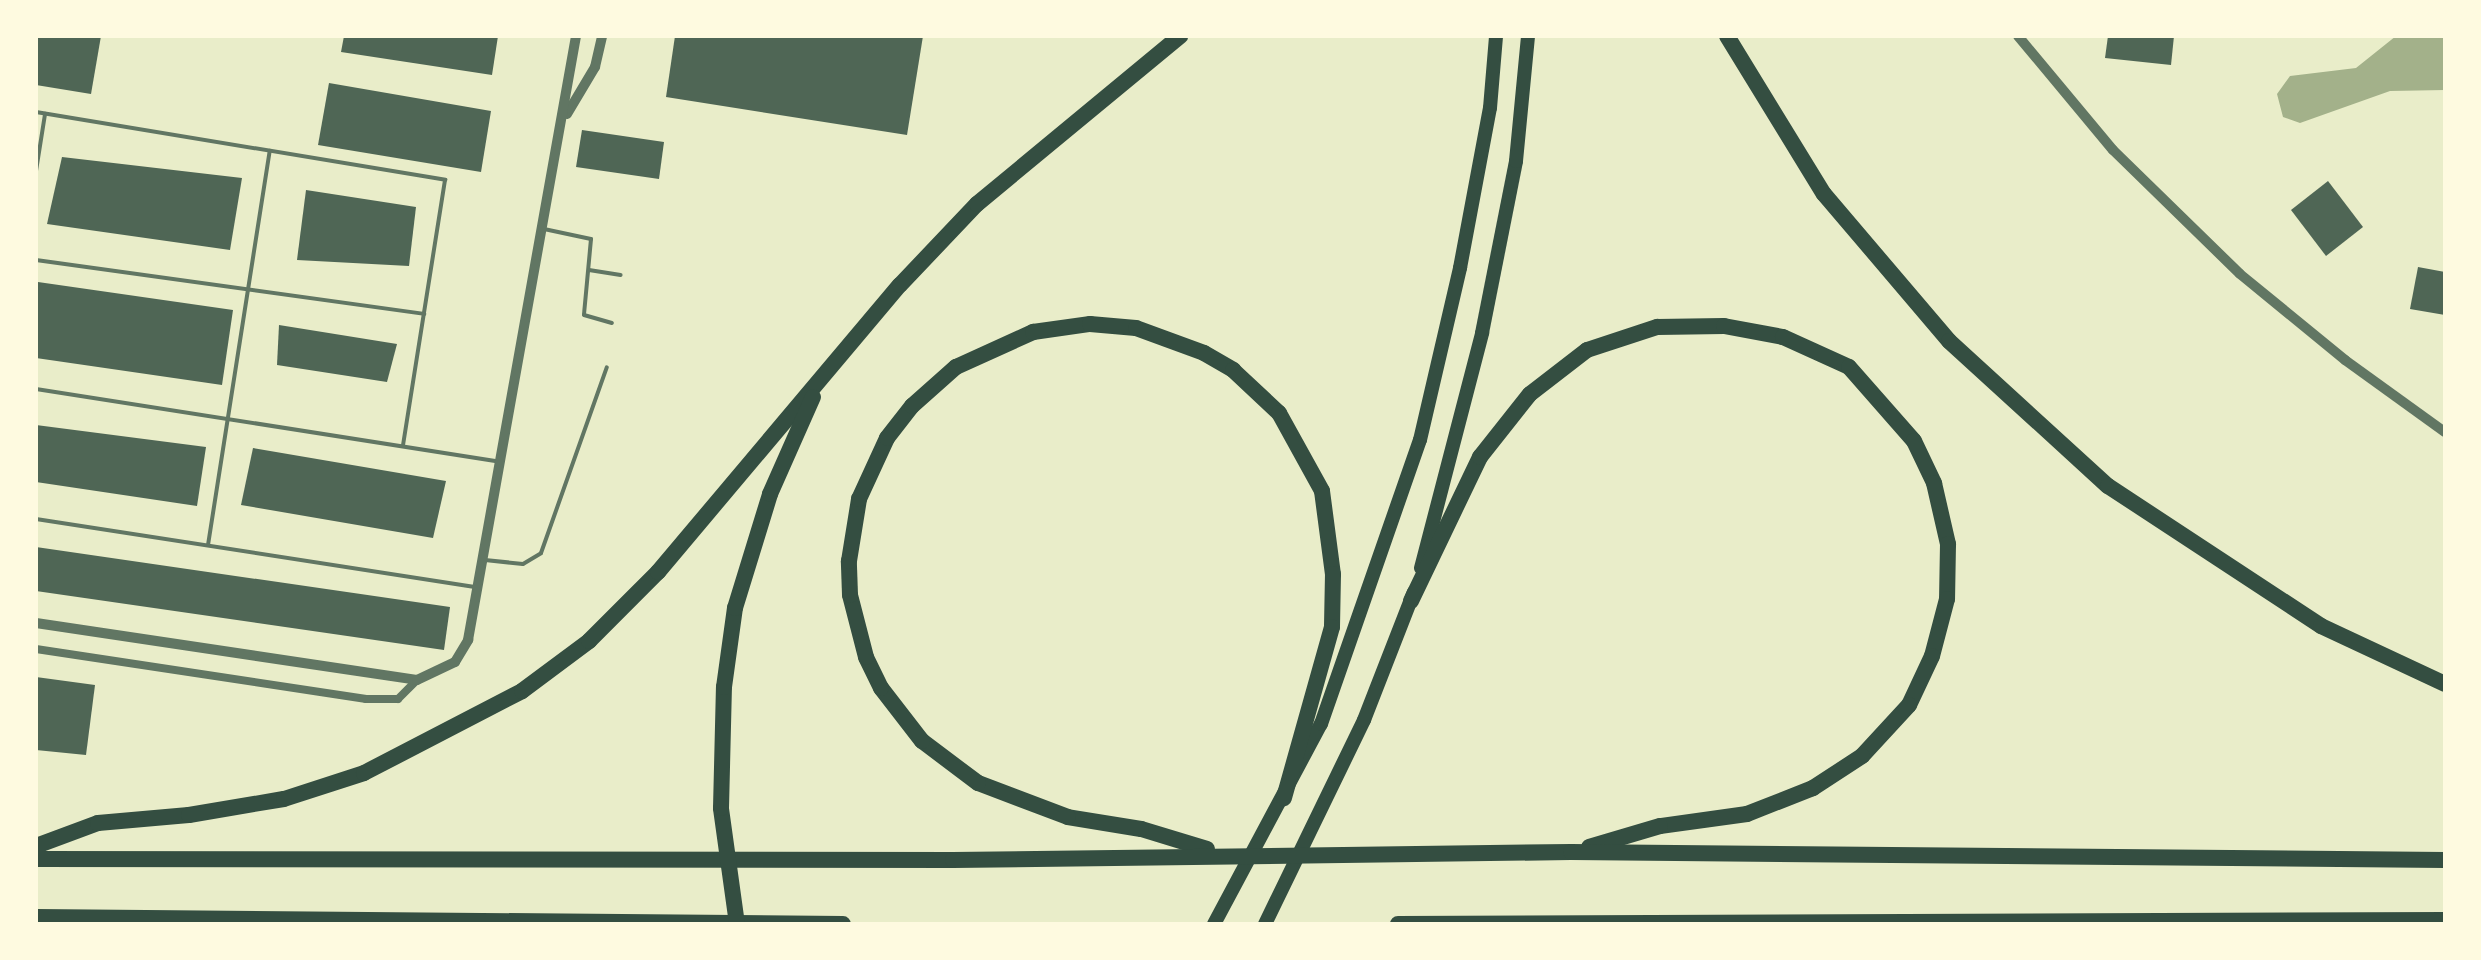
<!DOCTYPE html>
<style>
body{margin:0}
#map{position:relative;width:2481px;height:960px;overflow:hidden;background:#e9edc9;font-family:"Fira Sans",sans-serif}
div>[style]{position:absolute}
.water>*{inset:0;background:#a3b18a}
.building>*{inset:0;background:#4f6655}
.service>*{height:4px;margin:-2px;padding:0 2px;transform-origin:2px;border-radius:2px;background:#617663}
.minor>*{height:8px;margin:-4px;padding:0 4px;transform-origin:4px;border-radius:4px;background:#617663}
.tertiary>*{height:10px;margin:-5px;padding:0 5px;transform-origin:5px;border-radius:5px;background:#617663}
.trunk>*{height:14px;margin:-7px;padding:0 7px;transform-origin:7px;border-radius:7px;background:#344e41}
.motorway>*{height:16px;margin:-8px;padding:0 8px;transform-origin:8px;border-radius:8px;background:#344e41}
span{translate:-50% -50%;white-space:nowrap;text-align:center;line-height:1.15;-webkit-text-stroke:6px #fefae0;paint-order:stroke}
.frame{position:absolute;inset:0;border:38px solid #fefae0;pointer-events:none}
</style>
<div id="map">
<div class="water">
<div style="clip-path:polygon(2396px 36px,2445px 36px,2445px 90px,2390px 91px,2300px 123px,2283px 117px,2277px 94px,2290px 76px,2356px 68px)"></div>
</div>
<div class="building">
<div style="clip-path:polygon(36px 36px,101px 36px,91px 94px,36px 85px)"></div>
<div style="clip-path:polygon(344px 36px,498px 36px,492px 75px,341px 52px)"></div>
<div style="clip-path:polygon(675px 36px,923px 36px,907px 135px,666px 97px)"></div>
<div style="clip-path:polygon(2108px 36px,2174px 36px,2171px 65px,2105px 58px)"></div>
<div style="clip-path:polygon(329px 83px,491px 111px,481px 172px,318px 145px)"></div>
<div style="clip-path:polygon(582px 130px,664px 142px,659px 179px,576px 167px)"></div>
<div style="clip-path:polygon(62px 157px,242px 178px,230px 250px,47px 224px)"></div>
<div style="clip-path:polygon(2328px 181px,2363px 227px,2326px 256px,2291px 210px)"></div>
<div style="clip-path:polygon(306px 190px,416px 207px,409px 266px,297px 260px)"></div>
<div style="clip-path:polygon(2418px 267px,2445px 272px,2445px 315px,2410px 309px)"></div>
<div style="clip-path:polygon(38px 282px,233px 310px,222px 385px,36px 358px)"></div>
<div style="clip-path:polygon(279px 325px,397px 344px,387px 382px,277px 365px)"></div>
<div style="clip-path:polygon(36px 425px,206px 447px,197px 506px,36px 482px)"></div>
<div style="clip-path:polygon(253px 448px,446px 481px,433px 538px,241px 505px)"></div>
<div style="clip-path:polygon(36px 547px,450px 607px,444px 650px,36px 591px)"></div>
<div style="clip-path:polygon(36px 677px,95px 685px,86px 755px,36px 750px)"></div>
</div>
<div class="service">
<div style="left:36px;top:112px;width:415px;rotate:9.4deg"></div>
<div style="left:445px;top:180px;width:269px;rotate:99deg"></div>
<div style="left:36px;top:171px;width:58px;rotate:-81deg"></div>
<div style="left:544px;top:229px;width:48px;rotate:12deg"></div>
<div style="left:591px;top:239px;width:76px;rotate:95.3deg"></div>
<div style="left:584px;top:315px;width:29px;rotate:16deg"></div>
<div style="left:36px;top:260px;width:392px;rotate:7.9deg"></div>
<div style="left:589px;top:270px;width:32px;rotate:9deg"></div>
<div style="left:36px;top:389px;width:468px;rotate:8.9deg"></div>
<div style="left:36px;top:519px;width:444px;rotate:8.8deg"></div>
<div style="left:208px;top:545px;width:399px;rotate:-81.1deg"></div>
<div style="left:485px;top:560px;width:38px;rotate:6deg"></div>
<div style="left:523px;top:564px;width:21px;rotate:-31deg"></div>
<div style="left:541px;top:553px;width:197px;rotate:-70.5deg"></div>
</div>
<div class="minor">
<div style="left:36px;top:649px;width:334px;rotate:8.6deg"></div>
<div style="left:366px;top:699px;width:32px"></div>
<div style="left:398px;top:699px;width:27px;rotate:-45deg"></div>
</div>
<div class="tertiary">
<div style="left:2018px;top:36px;width:148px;rotate:50.2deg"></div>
<div style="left:2113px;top:150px;width:177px;rotate:44.3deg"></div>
<div style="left:2240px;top:274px;width:136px;rotate:39.3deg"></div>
<div style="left:2345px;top:360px;width:123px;rotate:35.8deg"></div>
<div style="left:567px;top:114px;width:55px;rotate:-59.2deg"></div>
<div style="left:595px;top:67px;width:32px;rotate:-77deg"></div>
<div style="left:36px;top:623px;width:385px;rotate:8.5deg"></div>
<div style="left:417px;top:680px;width:42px;rotate:-25.3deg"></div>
<div style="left:455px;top:662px;width:26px;rotate:-59deg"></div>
<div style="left:468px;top:640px;width:614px;rotate:-79.86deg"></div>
</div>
<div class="trunk">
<div style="left:1421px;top:568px;width:243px;rotate:-75.4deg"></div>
<div style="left:1482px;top:333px;width:175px;rotate:-78.8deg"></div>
<div style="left:1516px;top:161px;width:126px;rotate:-84.5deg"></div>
<div style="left:1214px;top:924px;width:227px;rotate:-61.9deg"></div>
<div style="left:1321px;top:724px;width:301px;rotate:-70.8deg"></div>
<div style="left:1420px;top:440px;width:177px;rotate:-76.9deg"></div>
<div style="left:1460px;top:268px;width:163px;rotate:-79.4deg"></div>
<div style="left:1490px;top:108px;width:72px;rotate:-85.2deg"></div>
<div style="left:1265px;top:924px;width:227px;rotate:-64.1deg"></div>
<div style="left:1364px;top:720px;width:137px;rotate:-68.7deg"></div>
</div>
<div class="motorway">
<div style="left:1727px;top:36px;width:185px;rotate:58.5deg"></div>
<div style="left:1824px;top:194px;width:193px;rotate:49.6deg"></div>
<div style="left:1949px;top:341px;width:215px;rotate:42.4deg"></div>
<div style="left:2108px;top:486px;width:255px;rotate:33.3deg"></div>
<div style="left:2321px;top:626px;width:137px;rotate:25.1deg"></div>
<div style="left:1411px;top:601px;width:160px;rotate:-64.4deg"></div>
<div style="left:1480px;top:457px;width:80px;rotate:-51.6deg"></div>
<div style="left:1530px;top:394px;width:72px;rotate:-37.7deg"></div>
<div style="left:1587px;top:350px;width:74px;rotate:-18.2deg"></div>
<div style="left:1657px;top:327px;width:67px;rotate:-0.9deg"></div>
<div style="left:1724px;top:326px;width:60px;rotate:10.6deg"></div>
<div style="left:1783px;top:337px;width:72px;rotate:24.4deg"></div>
<div style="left:1849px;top:367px;width:98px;rotate:48.7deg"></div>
<div style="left:1914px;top:441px;width:47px;rotate:64.5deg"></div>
<div style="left:1934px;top:483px;width:63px;rotate:77.1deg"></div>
<div style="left:1948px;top:544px;width:55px;rotate:91deg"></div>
<div style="left:1947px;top:599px;width:59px;rotate:104.7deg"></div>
<div style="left:1932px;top:656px;width:54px;rotate:115.1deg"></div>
<div style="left:1909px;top:705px;width:69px;rotate:132.7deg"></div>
<div style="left:1862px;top:756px;width:59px;rotate:146.9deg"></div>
<div style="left:1813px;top:788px;width:71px;rotate:158.5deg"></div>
<div style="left:1747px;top:814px;width:88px;rotate:172.1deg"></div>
<div style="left:1660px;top:826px;width:74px;rotate:163.5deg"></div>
<div style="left:36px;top:846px;width:66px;rotate:-20.4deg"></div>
<div style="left:98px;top:823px;width:91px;rotate:-5deg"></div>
<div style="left:189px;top:815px;width:96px;rotate:-9.6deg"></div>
<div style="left:284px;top:799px;width:84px;rotate:-18deg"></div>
<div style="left:364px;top:773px;width:178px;rotate:-27.4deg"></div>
<div style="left:522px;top:691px;width:84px;rotate:-36.7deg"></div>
<div style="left:589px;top:641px;width:98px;rotate:-45deg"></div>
<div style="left:658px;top:572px;width:375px;rotate:-49.9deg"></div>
<div style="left:900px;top:285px;width:112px;rotate:-46.5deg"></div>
<div style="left:977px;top:204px;width:264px;rotate:-39.6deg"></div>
<div style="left:1207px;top:849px;width:69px;rotate:-163.1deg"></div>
<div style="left:1141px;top:829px;width:74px;rotate:-170.7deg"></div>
<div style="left:1068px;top:817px;width:96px;rotate:-159.3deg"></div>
<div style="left:978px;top:783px;width:70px;rotate:-143.1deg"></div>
<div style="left:922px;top:741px;width:67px;rotate:-127.7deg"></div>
<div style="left:881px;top:688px;width:34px;rotate:-116deg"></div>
<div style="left:866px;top:657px;width:64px;rotate:-104.5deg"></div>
<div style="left:850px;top:595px;width:34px;rotate:-92deg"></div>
<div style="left:849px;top:561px;width:63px;rotate:-80.8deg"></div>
<div style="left:859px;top:499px;width:67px;rotate:-65.3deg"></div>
<div style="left:887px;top:438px;width:41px;rotate:-52deg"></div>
<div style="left:912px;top:406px;width:59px;rotate:-41.6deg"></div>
<div style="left:956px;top:367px;width:85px;rotate:-24.4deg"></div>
<div style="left:1033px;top:332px;width:58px;rotate:-8deg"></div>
<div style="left:1090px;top:324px;width:46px;rotate:5deg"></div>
<div style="left:1136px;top:328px;width:72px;rotate:20.2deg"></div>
<div style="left:1204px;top:353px;width:34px;rotate:30deg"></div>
<div style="left:1233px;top:370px;width:63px;rotate:43.1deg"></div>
<div style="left:1279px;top:413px;width:89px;rotate:61.1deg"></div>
<div style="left:1322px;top:491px;width:84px;rotate:82.5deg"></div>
<div style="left:1333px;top:574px;width:53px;rotate:91.1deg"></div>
<div style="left:1332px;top:627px;width:178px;rotate:105.7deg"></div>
<div style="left:36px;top:859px;width:917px;rotate:0.06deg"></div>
<div style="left:953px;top:860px;width:618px;rotate:-0.74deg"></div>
<div style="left:1571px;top:852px;width:874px;rotate:0.52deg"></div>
<div style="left:36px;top:917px;width:807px;rotate:0.5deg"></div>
<div style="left:737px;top:924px;width:117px;rotate:-97.9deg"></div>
<div style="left:721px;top:808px;width:121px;rotate:-88.6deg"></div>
<div style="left:724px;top:687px;width:80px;rotate:-82.1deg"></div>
<div style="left:735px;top:608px;width:119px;rotate:-72.9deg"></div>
<div style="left:770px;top:494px;width:106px;rotate:-66.1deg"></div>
<div style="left:1398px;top:924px;width:1047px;rotate:-0.22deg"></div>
</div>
<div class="frame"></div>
</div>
